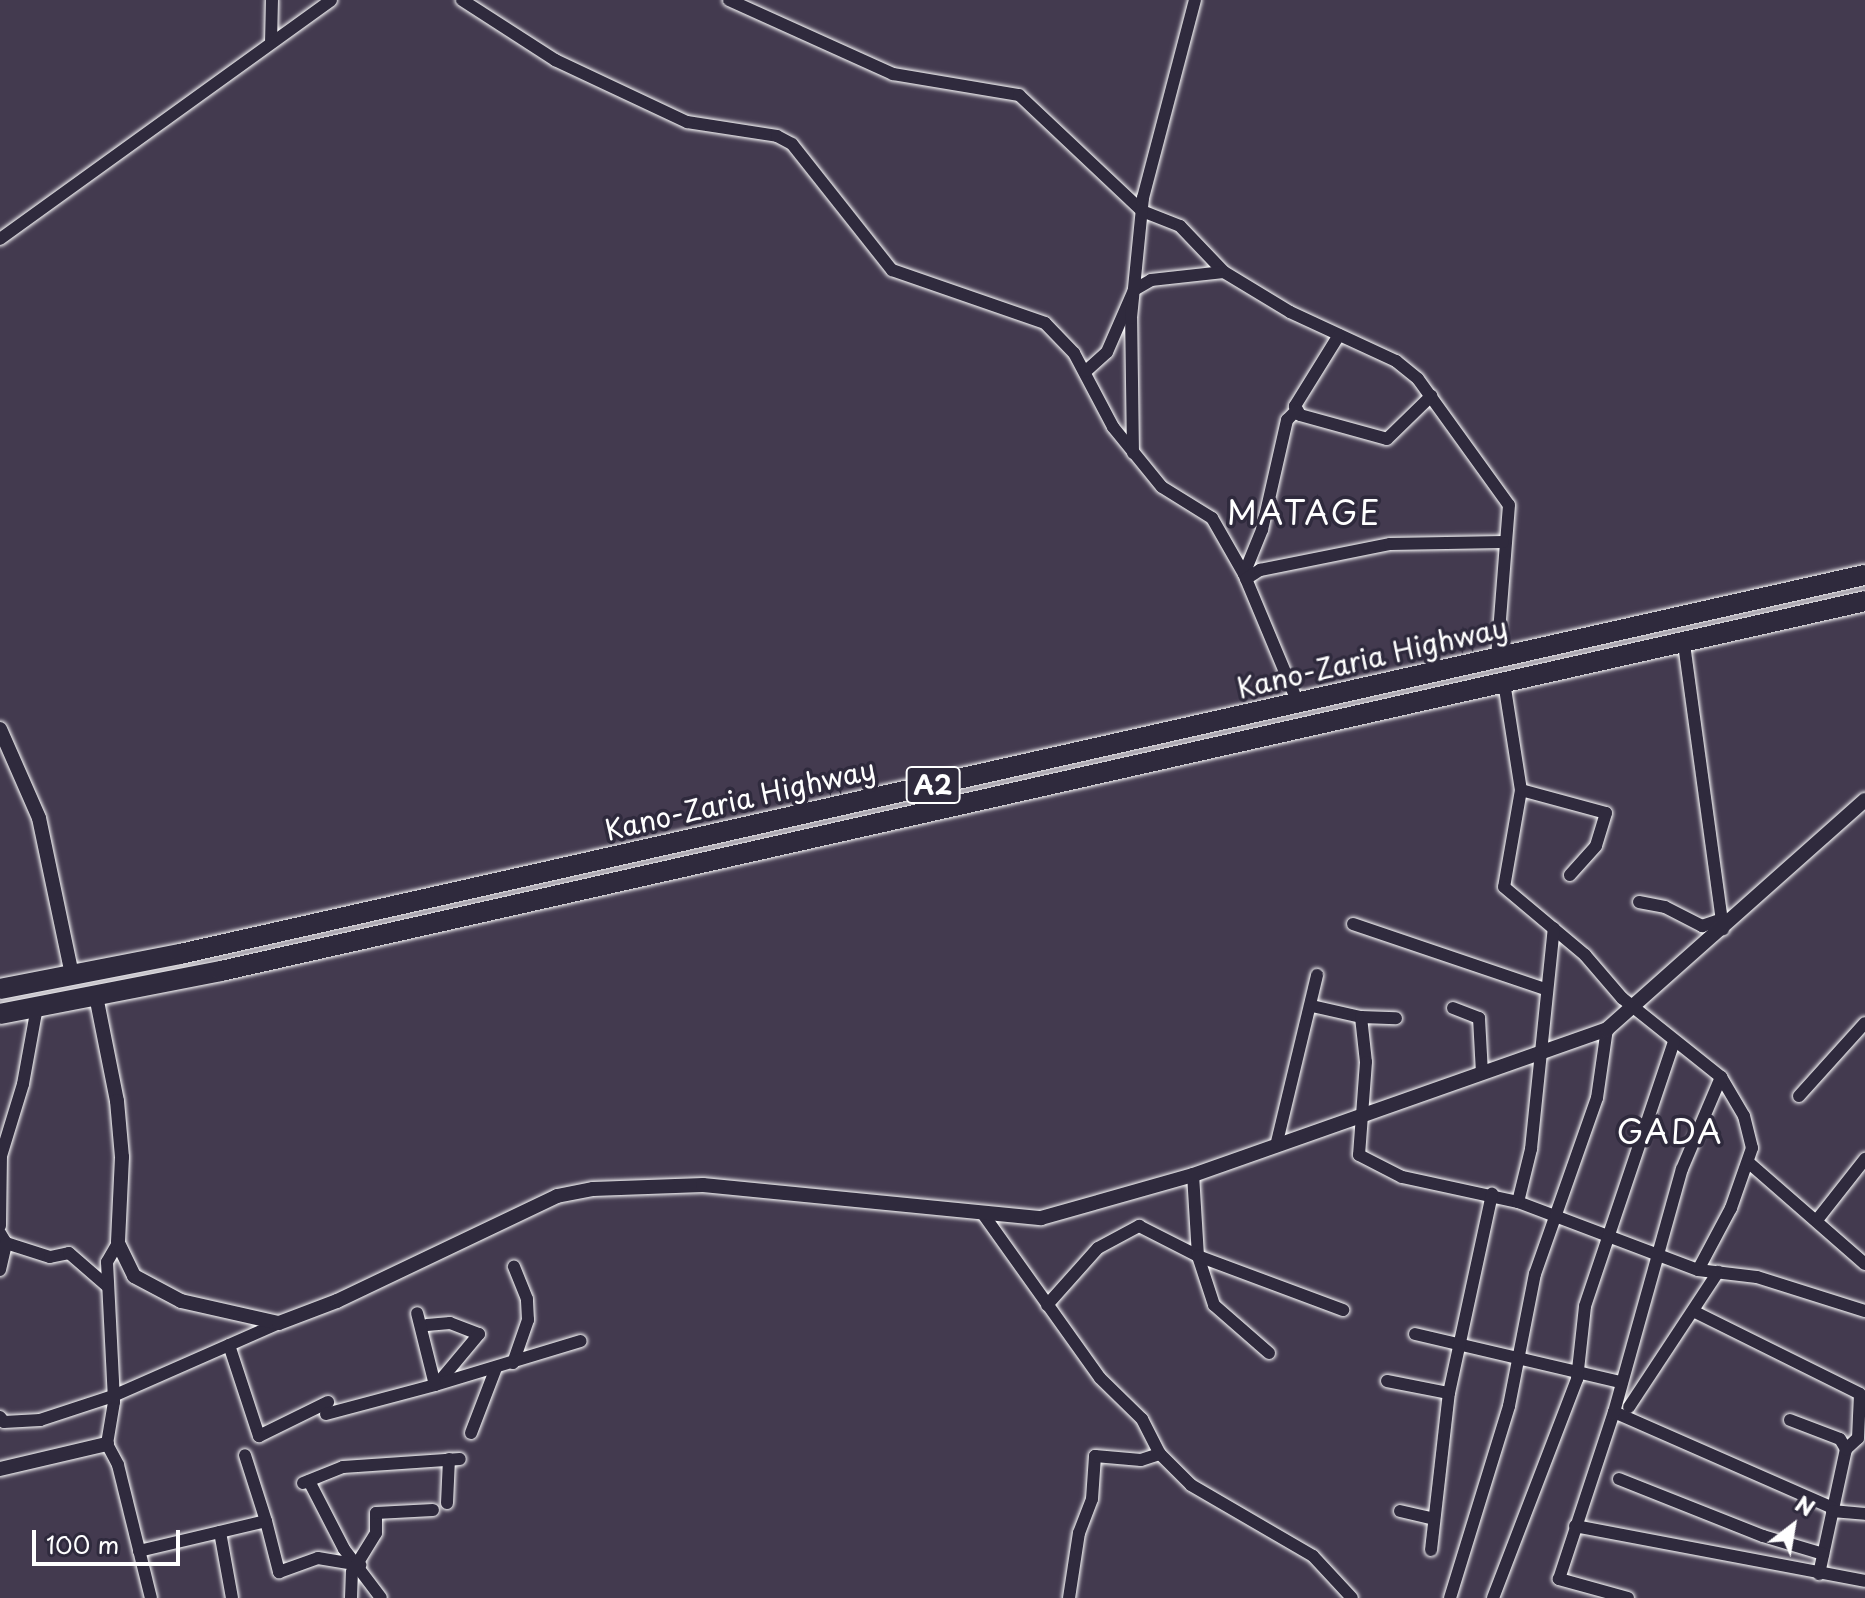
<!DOCTYPE html>
<style>
body{margin:0}
#map{position:relative;width:1865px;height:1598px;overflow:hidden;background:#433a4f;font-family:"Playpen Sans",sans-serif}
div>[style]{position:absolute}
.roads{filter:drop-shadow(0 0 2px #fff) drop-shadow(0 0 2px #fff)}
.minor>*{height:12px;margin:-6px;padding:0 6px;transform-origin:6px;border-radius:6px;background:#2f2a3d}
.tertiary>*{height:14px;margin:-7px;padding:0 7px;transform-origin:7px;border-radius:7px;background:#2f2a3d}
.trunk>*{height:20px;margin:-10px;padding:0 10px;transform-origin:10px;border-radius:10px;background:#2f2a3d}
span{translate:-50% -50%;white-space:nowrap;text-align:center;line-height:1.15;-webkit-text-stroke:7px #2f2a3d;paint-order:stroke}
.shield-label span{padding:2px 6px;background:#2f2a3d;border:2px solid;border-radius:6px;-webkit-text-stroke-width:0}
.shield-label{font-size:26px;color:#fff;font-weight:700}
.street-label{font-size:28px;color:#fff}
.quarter-label{font-size:32px;color:#fff;letter-spacing:2px}
.north{position:absolute;left:1753px;top:1486px;width:80px;height:80px;-webkit-text-stroke:6px #2f2a3d;paint-order:stroke;rotate:31deg;font-size:22px;font-weight:700;line-height:32px;text-align:center;color:#fff}
.north::after{content:'';display:block;margin:auto;width:28px;height:36px;background:#fff;clip-path:polygon(50% 0,100% 100%,50% 72%,0 100%)}
.scale{position:absolute;left:32px;top:1530px;width:148px;height:36px;box-sizing:border-box;border:4px solid #fff;border-top:0;padding-left:10px;font-size:24px;line-height:28px;white-space:nowrap;color:#fff;-webkit-text-stroke:6px #2f2a3d;paint-order:stroke}
</style>
<div id="map">
<div class="roads">
<div class="minor">
<div style="left:462px;top:0;width:111px;rotate:32.8deg"></div>
<div style="left:555px;top:60px;width:146px;rotate:25.2deg"></div>
<div style="left:687px;top:122px;width:91px;rotate:8.8deg"></div>
<div style="left:777px;top:136px;width:17px;rotate:28deg"></div>
<div style="left:792px;top:144px;width:161px;rotate:51.6deg"></div>
<div style="left:892px;top:270px;width:162px;rotate:19.1deg"></div>
<div style="left:1045px;top:323px;width:42px;rotate:46deg"></div>
<div style="left:1074px;top:353px;width:84px;rotate:62.2deg"></div>
<div style="left:1113px;top:427px;width:77px;rotate:50.8deg"></div>
<div style="left:1162px;top:487px;width:59px;rotate:31.8deg"></div>
<div style="left:1212px;top:518px;width:64px;rotate:60.3deg"></div>
<div style="left:1244px;top:574px;width:140px;rotate:67.3deg"></div>
<div style="left:729px;top:0;width:180px;rotate:24.3deg"></div>
<div style="left:893px;top:74px;width:128px;rotate:9.5deg"></div>
<div style="left:1019px;top:95px;width:169px;rotate:43.3deg"></div>
<div style="left:1142px;top:211px;width:41px;rotate:21.5deg"></div>
<div style="left:1180px;top:226px;width:64px;rotate:46.3deg"></div>
<div style="left:1224px;top:272px;width:77px;rotate:31.2deg"></div>
<div style="left:1290px;top:312px;width:117px;rotate:24.8deg"></div>
<div style="left:1396px;top:361px;width:28px;rotate:39deg"></div>
<div style="left:1418px;top:379px;width:155px;rotate:54.2deg"></div>
<div style="left:1509px;top:505px;width:153px;rotate:94.5deg"></div>
<div style="left:271px;top:43px;width:43px;rotate:-88.7deg"></div>
<div style="left:0;top:239px;width:408px;rotate:-35.8deg"></div>
<div style="left:1339px;top:335px;width:84px;rotate:121.8deg"></div>
<div style="left:1295px;top:406px;width:10px;rotate:61deg"></div>
<div style="left:1300px;top:415px;width:90px;rotate:15.4deg"></div>
<div style="left:1387px;top:439px;width:62px;rotate:-44.3deg"></div>
<div style="left:1086px;top:371px;width:28px;rotate:-42deg"></div>
<div style="left:1107px;top:352px;width:68px;rotate:-66.5deg"></div>
<div style="left:1134px;top:290px;width:20px;rotate:-30deg"></div>
<div style="left:1151px;top:280px;width:73px;rotate:-6.3deg"></div>
<div style="left:1133px;top:453px;width:135px;rotate:-90.8deg"></div>
<div style="left:1131px;top:318px;width:121px;rotate:-84.3deg"></div>
<div style="left:1143px;top:198px;width:205px;rotate:-75.3deg"></div>
<div style="left:1244px;top:574px;width:48px;rotate:-67.8deg"></div>
<div style="left:1262px;top:530px;width:113px;rotate:-77.2deg"></div>
<div style="left:1287px;top:420px;width:13px;rotate:-45deg"></div>
<div style="left:1246px;top:579px;width:17px;rotate:-33deg"></div>
<div style="left:1260px;top:570px;width:133px;rotate:-11.3deg"></div>
<div style="left:1390px;top:544px;width:113px;rotate:-1deg"></div>
<div style="left:1684px;top:644px;width:288px;rotate:82.2deg"></div>
<div style="left:1504px;top:682px;width:109px;rotate:81.1deg"></div>
<div style="left:1521px;top:790px;width:98px;rotate:99.9deg"></div>
<div style="left:1504px;top:887px;width:106px;rotate:40deg"></div>
<div style="left:1585px;top:955px;width:57px;rotate:49.3deg"></div>
<div style="left:1622px;top:998px;width:127px;rotate:38.6deg"></div>
<div style="left:1721px;top:1077px;width:45px;rotate:59.5deg"></div>
<div style="left:1744px;top:1116px;width:33px;rotate:76deg"></div>
<div style="left:1752px;top:1148px;width:64px;rotate:109.3deg"></div>
<div style="left:1731px;top:1208px;width:70px;rotate:118deg"></div>
<div style="left:1521px;top:790px;width:88px;rotate:15.1deg"></div>
<div style="left:1606px;top:813px;width:34px;rotate:107deg"></div>
<div style="left:1596px;top:846px;width:39px;rotate:132deg"></div>
<div style="left:1639px;top:902px;width:26px;rotate:11deg"></div>
<div style="left:1665px;top:907px;width:42px;rotate:27.2deg"></div>
<div style="left:1702px;top:926px;width:21px;rotate:-19deg"></div>
<div style="left:1353px;top:924px;width:203px;rotate:18.7deg"></div>
<div style="left:1312px;top:1006px;width:50px;rotate:12.7deg"></div>
<div style="left:1361px;top:1017px;width:45px;rotate:83.7deg"></div>
<div style="left:1366px;top:1062px;width:93px;rotate:94.3deg"></div>
<div style="left:1359px;top:1155px;width:48px;rotate:27.1deg"></div>
<div style="left:1402px;top:1177px;width:119px;rotate:12.2deg"></div>
<div style="left:1518px;top:1202px;width:192px;rotate:20.7deg"></div>
<div style="left:1698px;top:1270px;width:59px;rotate:6.8deg"></div>
<div style="left:1757px;top:1277px;width:113px;rotate:17.5deg"></div>
<div style="left:1453px;top:1008px;width:28px;rotate:21deg"></div>
<div style="left:1479px;top:1018px;width:55px;rotate:86.9deg"></div>
<div style="left:1361px;top:1017px;width:35px;rotate:2deg"></div>
<div style="left:1799px;top:1096px;width:98px;rotate:-47.9deg"></div>
<div style="left:1276px;top:1146px;width:176px;rotate:-76.5deg"></div>
<div style="left:1748px;top:1162px;width:155px;rotate:41.1deg"></div>
<div style="left:1518px;top:1202px;width:55px;rotate:-76.2deg"></div>
<div style="left:1531px;top:1149px;width:222px;rotate:-84.1deg"></div>
<div style="left:983px;top:1214px;width:201px;rotate:54.5deg"></div>
<div style="left:1100px;top:1378px;width:59px;rotate:44.3deg"></div>
<div style="left:1142px;top:1419px;width:39px;rotate:63deg"></div>
<div style="left:1160px;top:1454px;width:44px;rotate:45deg"></div>
<div style="left:1191px;top:1485px;width:141px;rotate:30.2deg"></div>
<div style="left:1313px;top:1556px;width:57px;rotate:47.1deg"></div>
<div style="left:1817px;top:1220px;width:78px;rotate:-51.8deg"></div>
<div style="left:0;top:1226px;width:70px;rotate:-89.2deg"></div>
<div style="left:1px;top:1156px;width:75px;rotate:-73deg"></div>
<div style="left:23px;top:1084px;width:78px;rotate:-79.7deg"></div>
<div style="left:0;top:1233px;width:12px;rotate:59deg"></div>
<div style="left:6px;top:1243px;width:46px;rotate:17.7deg"></div>
<div style="left:50px;top:1257px;width:19px;rotate:-12deg"></div>
<div style="left:69px;top:1253px;width:50px;rotate:41deg"></div>
<div style="left:118px;top:1243px;width:22px;rotate:120deg"></div>
<div style="left:107px;top:1262px;width:140px;rotate:87.1deg"></div>
<div style="left:114px;top:1402px;width:43px;rotate:99.5deg"></div>
<div style="left:107px;top:1444px;width:24px;rotate:62deg"></div>
<div style="left:118px;top:1465px;width:137px;rotate:76.1deg"></div>
<div style="left:0;top:1270px;width:28px;rotate:-77deg"></div>
<div style="left:1047px;top:1305px;width:76px;rotate:-48.2deg"></div>
<div style="left:1098px;top:1248px;width:47px;rotate:-28.2deg"></div>
<div style="left:1139px;top:1226px;width:66px;rotate:27deg"></div>
<div style="left:1198px;top:1256px;width:81px;rotate:-93.5deg"></div>
<div style="left:1693px;top:1311px;width:186px;rotate:26.4deg"></div>
<div style="left:1860px;top:1394px;width:44px;rotate:92.6deg"></div>
<div style="left:1858px;top:1438px;width:16px;rotate:137deg"></div>
<div style="left:1846px;top:1449px;width:128px;rotate:102.2deg"></div>
<div style="left:427px;top:1325px;width:23px;rotate:-5deg"></div>
<div style="left:450px;top:1323px;width:31px;rotate:21deg"></div>
<div style="left:479px;top:1334px;width:64px;rotate:129.9deg"></div>
<div style="left:1415px;top:1334px;width:210px;rotate:13.2deg"></div>
<div style="left:229px;top:1345px;width:96px;rotate:71.8deg"></div>
<div style="left:259px;top:1436px;width:77px;rotate:-26.2deg"></div>
<div style="left:1269px;top:1353px;width:73px;rotate:-138.9deg"></div>
<div style="left:1214px;top:1305px;width:52px;rotate:-108.1deg"></div>
<div style="left:1198px;top:1256px;width:155px;rotate:20.4deg"></div>
<div style="left:513px;top:1363px;width:46px;rotate:-70.8deg"></div>
<div style="left:528px;top:1320px;width:21px;rotate:-93deg"></div>
<div style="left:527px;top:1299px;width:35px;rotate:-112deg"></div>
<div style="left:1387px;top:1381px;width:63px;rotate:11deg"></div>
<div style="left:435px;top:1385px;width:152px;rotate:-16.8deg"></div>
<div style="left:1629px;top:1407px;width:162px;rotate:-56.6deg"></div>
<div style="left:1614px;top:1412px;width:239px;rotate:23.7deg"></div>
<div style="left:326px;top:1414px;width:113px;rotate:-14.9deg"></div>
<div style="left:435px;top:1385px;width:74px;rotate:-104deg"></div>
<div style="left:0;top:1417px;width:6px;rotate:51deg"></div>
<div style="left:4px;top:1422px;width:36px;rotate:-3deg"></div>
<div style="left:40px;top:1420px;width:77px;rotate:-18.2deg"></div>
<div style="left:113px;top:1396px;width:181px;rotate:-23.7deg"></div>
<div style="left:1790px;top:1420px;width:53px;rotate:20.8deg"></div>
<div style="left:1840px;top:1439px;width:12px;rotate:59deg"></div>
<div style="left:471px;top:1433px;width:70px;rotate:-69deg"></div>
<div style="left:1619px;top:1479px;width:155px;rotate:21.6deg"></div>
<div style="left:1763px;top:1536px;width:63px;rotate:16.7deg"></div>
<div style="left:309px;top:1481px;width:76px;rotate:62.8deg"></div>
<div style="left:344px;top:1549px;width:61px;rotate:52.9deg"></div>
<div style="left:303px;top:1483px;width:43px;rotate:-21.8deg"></div>
<div style="left:343px;top:1467px;width:117px;rotate:-3.9deg"></div>
<div style="left:447px;top:1503px;width:44px;rotate:-87.4deg"></div>
<div style="left:1400px;top:1511px;width:35px;rotate:13deg"></div>
<div style="left:1832px;top:1511px;width:33px;rotate:5deg"></div>
<div style="left:266px;top:1521px;width:53px;rotate:75.7deg"></div>
<div style="left:279px;top:1572px;width:41px;rotate:-19.7deg"></div>
<div style="left:318px;top:1558px;width:43px;rotate:9.5deg"></div>
<div style="left:1575px;top:1526px;width:295px;rotate:10.7deg"></div>
<div style="left:220px;top:1532px;width:67px;rotate:79.7deg"></div>
<div style="left:1431px;top:1550px;width:158px;rotate:-83.5deg"></div>
<div style="left:1449px;top:1393px;width:204px;rotate:-77.8deg"></div>
<div style="left:139px;top:1551px;width:130px;rotate:-13.3deg"></div>
<div style="left:266px;top:1521px;width:69px;rotate:-107.7deg"></div>
<div style="left:351px;top:1598px;width:26px;rotate:-88deg"></div>
<div style="left:352px;top:1572px;width:46px;rotate:-58.4deg"></div>
<div style="left:376px;top:1533px;width:20px;rotate:-90deg"></div>
<div style="left:376px;top:1513px;width:57px;rotate:-3deg"></div>
<div style="left:1069px;top:1598px;width:66px;rotate:-81.3deg"></div>
<div style="left:1079px;top:1533px;width:36px;rotate:-69deg"></div>
<div style="left:1092px;top:1499px;width:43px;rotate:-86deg"></div>
<div style="left:1095px;top:1456px;width:46px;rotate:5deg"></div>
<div style="left:1141px;top:1460px;width:20px;rotate:-18deg"></div>
<div style="left:1450px;top:1598px;width:201px;rotate:-72.9deg"></div>
<div style="left:1509px;top:1406px;width:135px;rotate:-78.9deg"></div>
<div style="left:1535px;top:1274px;width:187px;rotate:-70.6deg"></div>
<div style="left:1597px;top:1098px;width:70px;rotate:-81.8deg"></div>
<div style="left:1493px;top:1598px;width:235px;rotate:-69deg"></div>
<div style="left:1577px;top:1379px;width:73px;rotate:-83.7deg"></div>
<div style="left:1585px;top:1306px;width:279px;rotate:-71.4deg"></div>
<div style="left:1628px;top:1598px;width:72px;rotate:-164.6deg"></div>
<div style="left:1559px;top:1579px;width:176px;rotate:-71.8deg"></div>
<div style="left:1614px;top:1412px;width:252px;rotate:-74.4deg"></div>
<div style="left:1682px;top:1169px;width:100px;rotate:-67deg"></div>
</div>
<div class="tertiary">
<div style="left:0;top:729px;width:97px;rotate:66.3deg"></div>
<div style="left:39px;top:818px;width:159px;rotate:78.1deg"></div>
<div style="left:96px;top:996px;width:107px;rotate:78.7deg"></div>
<div style="left:117px;top:1101px;width:56px;rotate:84.9deg"></div>
<div style="left:122px;top:1157px;width:86px;rotate:92.7deg"></div>
<div style="left:118px;top:1243px;width:37px;rotate:64deg"></div>
<div style="left:134px;top:1276px;width:53px;rotate:28deg"></div>
<div style="left:181px;top:1301px;width:100px;rotate:12.7deg"></div>
<div style="left:279px;top:1323px;width:62px;rotate:-20.8deg"></div>
<div style="left:337px;top:1301px;width:244px;rotate:-25.5deg"></div>
<div style="left:557px;top:1196px;width:37px;rotate:-11deg"></div>
<div style="left:593px;top:1189px;width:110px;rotate:-2.1deg"></div>
<div style="left:703px;top:1185px;width:340px;rotate:5.6deg"></div>
<div style="left:1041px;top:1218px;width:158px;rotate:-15.8deg"></div>
<div style="left:1193px;top:1175px;width:439px;rotate:-19.4deg"></div>
<div style="left:1607px;top:1029px;width:345px;rotate:-41.6deg"></div>
<div style="left:0;top:1469px;width:110px;rotate:-13.2deg"></div>
</div>
<div class="trunk">
<div style="left:0;top:989px;width:183px;rotate:-11deg"></div>
<div style="left:180px;top:954px;width:1727px;rotate:-12.68deg"></div>
<div style="left:0;top:1014px;width:225px;rotate:-11deg"></div>
<div style="left:221px;top:971px;width:1685px;rotate:-12.68deg"></div>
</div>
</div>
<div class="shield-label">
<span style="left:933px;top:785px">A2</span>
</div>
<div class="street-label">
<span style="left:1372px;top:657px;rotate:-13deg">Kano-Zaria Highway</span>
<span style="left:740px;top:799px;rotate:-13deg">Kano-Zaria Highway</span>
</div>
<div class="quarter-label">
<span style="left:1304px;top:512px">MATAGE</span>
<span style="left:1670px;top:1131px">GADA</span>
</div>
<div class="north">N</div>
<div class="scale">100 m</div>
</div>
